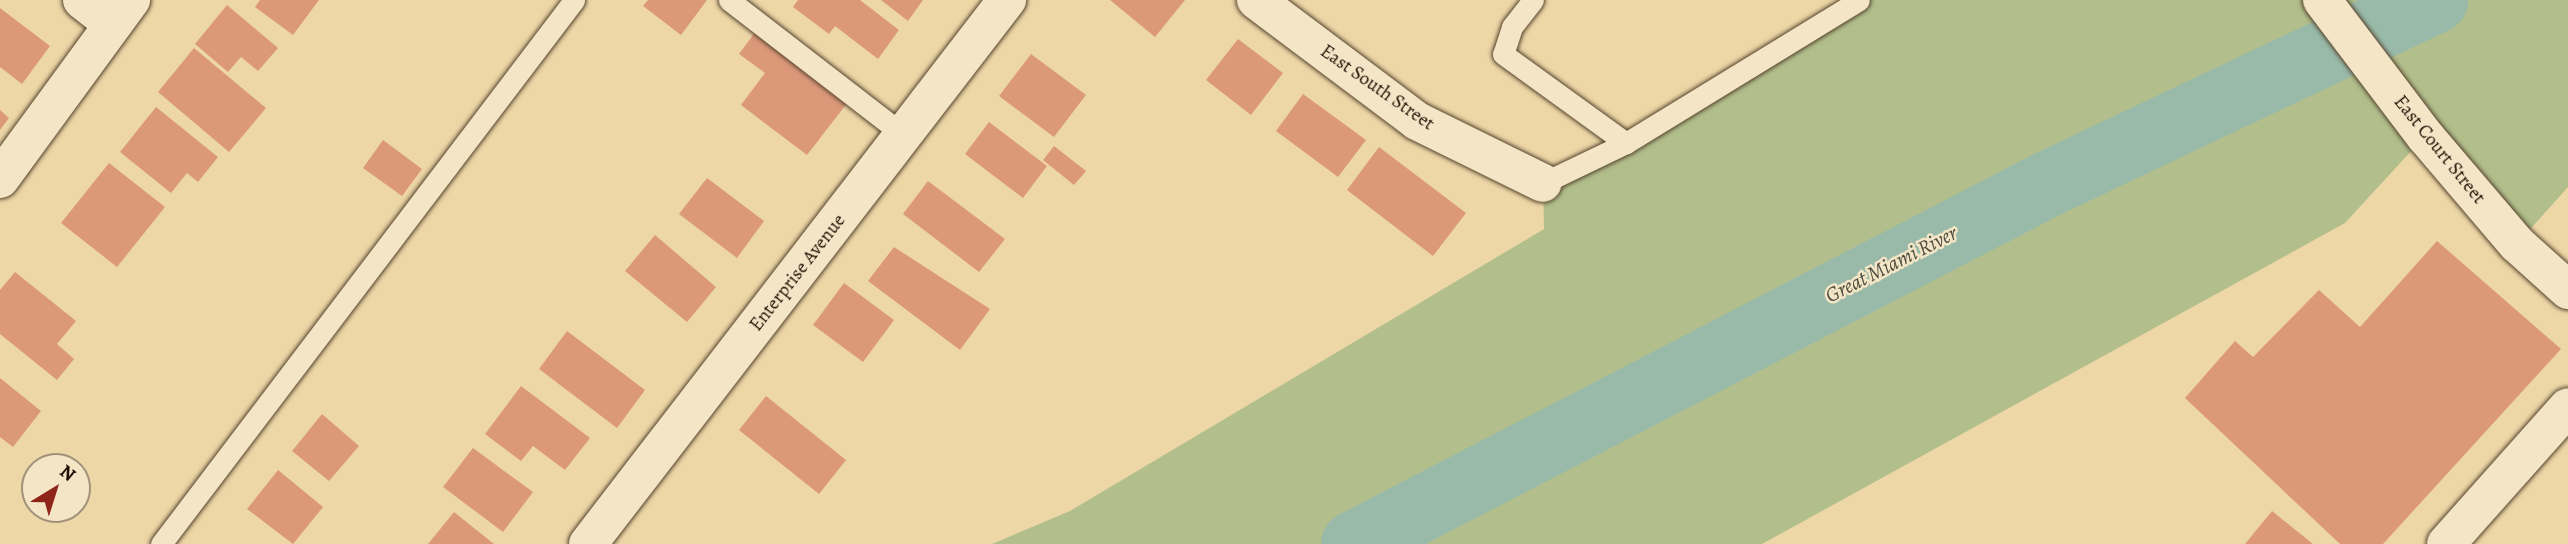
<!DOCTYPE html>
<style>
body{margin:0}
#map{position:relative;width:2568px;height:544px;overflow:hidden;background:#edd7a7;font-family:Alegreya,serif}
div>[style]{position:absolute}
.green>*{inset:0;background:#b2bf8c}
.river>*{height:66px;margin:-33px;padding:0 33px;transform-origin:33px;border-radius:33px;background:#99baa9}
.building>*{inset:0;background:#dc997a}
.roads{filter:drop-shadow(0 0 2px #56442e) drop-shadow(0 0 2px #56442e)}
.service>*{height:21px;margin:-10.5px;padding:0 10.5px;transform-origin:10.5px;border-radius:10.5px;background:#f3e5c6}
.minor>*{height:38px;margin:-19px;padding:0 19px;transform-origin:19px;border-radius:19px;background:#f3e5c6}
.secondary>*{height:38px;margin:-19px;padding:0 19px;transform-origin:19px;border-radius:19px;background:#f3e5c6}
span{translate:-50% -50%;white-space:nowrap;text-align:center;line-height:1.15;-webkit-text-stroke:5px #f3e5c6;paint-order:stroke}
.street-label{font-size:19px;color:#231306}
.water-label{font-size:21px;color:#4c4d3f;font-style:italic}
.north{position:absolute;left:21px;top:453px;width:70px;height:70px;box-sizing:border-box;background:#f3e5c6;border:2px solid #a09179;border-radius:50%;rotate:38deg;font-size:19px;font-weight:700;line-height:28px;text-align:center;color:#231306}
.north::after{content:'';display:block;margin:auto;width:24px;height:32px;background:#8f2418;clip-path:polygon(50% 0,100% 100%,50% 72%,0 100%)}
</style>
<div id="map">
<div class="green">
<div style="clip-path:polygon(1859px 0,2568px 0,2568px 187px,2517px 244px,2425px 136px,2345px 223px,1762px 544px,992px 544px,1070px 511px,1544px 229px,1543px 183px)"></div>
</div>
<div class="river">
<div style="left:1354px;top:544px;width:780px;rotate:-27.42deg"></div>
<div style="left:2046px;top:185px;width:431px;rotate:-25.4deg"></div>
</div>
<div class="building">
<div style="clip-path:polygon(260px 0,319px 0,293px 35px,255px 7px)"></div>
<div style="clip-path:polygon(648px 0,707px 0,681px 35px,643px 6px)"></div>
<div style="clip-path:polygon(798px 0,860px 0,899px 30px,878px 59px,835px 26px,829px 34px,793px 7px)"></div>
<div style="clip-path:polygon(881px 0,923px 0,908px 21px)"></div>
<div style="clip-path:polygon(1110px 0,1185px 0,1155px 37px)"></div>
<div style="clip-path:polygon(227px 5px,278px 48px,258px 71px,241px 57px,228px 72px,195px 44px)"></div>
<div style="clip-path:polygon(0 8px,50px 46px,22px 84px,0 67px)"></div>
<div style="clip-path:polygon(756px 31px,848px 102px,807px 155px,741px 105px,765px 73px,739px 54px)"></div>
<div style="clip-path:polygon(1238px 39px,1283px 73px,1251px 115px,1206px 80px)"></div>
<div style="clip-path:polygon(194px 48px,266px 108px,229px 152px,158px 92px)"></div>
<div style="clip-path:polygon(1031px 54px,1086px 95px,1054px 137px,999px 96px)"></div>
<div style="clip-path:polygon(1303px 94px,1366px 140px,1338px 177px,1276px 131px)"></div>
<div style="clip-path:polygon(156px 107px,218px 157px,198px 182px,187px 173px,171px 193px,120px 152px)"></div>
<div style="clip-path:polygon(0 110px,9px 118px,0 130px)"></div>
<div style="clip-path:polygon(989px 122px,1047px 166px,1023px 198px,965px 154px)"></div>
<div style="clip-path:polygon(383px 140px,422px 169px,402px 196px,363px 168px)"></div>
<div style="clip-path:polygon(1054px 146px,1086px 171px,1074px 185px,1043px 160px)"></div>
<div style="clip-path:polygon(1379px 147px,1466px 213px,1433px 256px,1347px 190px)"></div>
<div style="clip-path:polygon(109px 163px,165px 207px,117px 267px,61px 223px)"></div>
<div style="clip-path:polygon(707px 178px,764px 221px,737px 258px,679px 214px)"></div>
<div style="clip-path:polygon(928px 181px,1005px 239px,979px 272px,903px 214px)"></div>
<div style="clip-path:polygon(655px 235px,716px 287px,687px 322px,625px 271px)"></div>
<div style="clip-path:polygon(2437px 241px,2561px 349px,2383px 544px,2340px 544px,2185px 398px,2235px 341px,2253px 357px,2319px 290px,2360px 327px)"></div>
<div style="clip-path:polygon(894px 247px,990px 309px,960px 350px,868px 281px)"></div>
<div style="clip-path:polygon(15px 272px,76px 321px,57px 344px,74px 359px,57px 380px,0 334px,0 290px)"></div>
<div style="clip-path:polygon(844px 283px,894px 320px,863px 362px,813px 325px)"></div>
<div style="clip-path:polygon(567px 331px,645px 390px,617px 428px,539px 369px)"></div>
<div style="clip-path:polygon(0 378px,41px 411px,13px 447px,0 437px)"></div>
<div style="clip-path:polygon(521px 386px,590px 438px,565px 470px,533px 446px,521px 461px,485px 434px)"></div>
<div style="clip-path:polygon(766px 396px,846px 460px,819px 494px,739px 430px)"></div>
<div style="clip-path:polygon(322px 414px,359px 446px,329px 481px,292px 451px)"></div>
<div style="clip-path:polygon(473px 448px,533px 492px,503px 532px,443px 487px)"></div>
<div style="clip-path:polygon(278px 470px,323px 507px,293px 544px,247px 509px)"></div>
<div style="clip-path:polygon(2272px 511px,2313px 544px,2245px 544px)"></div>
<div style="clip-path:polygon(454px 512px,494px 544px,428px 544px)"></div>
</div>
<div class="roads">
<div class="service">
<div style="left:729px;top:0;width:222px;rotate:37.7deg"></div>
<div style="left:1533px;top:0;width:34px;rotate:128deg"></div>
<div style="left:1512px;top:27px;width:28px;rotate:108deg"></div>
<div style="left:1503px;top:54px;width:152px;rotate:35.9deg"></div>
<div style="left:1543px;top:183px;width:92px;rotate:-25.7deg"></div>
<div style="left:1626px;top:143px;width:273px;rotate:-31.5deg"></div>
<div style="left:161px;top:544px;width:683px;rotate:-52.79deg"></div>
</div>
<div class="minor">
<div style="left:82px;top:0;width:39px;rotate:38deg"></div>
<div style="left:1256px;top:0;width:201px;rotate:36.9deg"></div>
<div style="left:1417px;top:121px;width:140px;rotate:26.2deg"></div>
<div style="left:0;top:179px;width:222px;rotate:-53.8deg"></div>
<div style="left:588px;top:544px;width:687px;rotate:-52.4deg"></div>
<div style="left:2446px;top:544px;width:183px;rotate:-48.3deg"></div>
</div>
<div class="secondary">
<div style="left:2322px;top:0;width:171px;rotate:52.9deg"></div>
<div style="left:2425px;top:136px;width:142px;rotate:49.6deg"></div>
<div style="left:2517px;top:244px;width:69px;rotate:42deg"></div>
</div>
</div>
<div class="street-label">
<span style="left:1377px;top:88px;rotate:35deg">East South Street</span>
<span style="left:2439px;top:150px;rotate:51deg">East Court Street</span>
<span style="left:798px;top:273px;rotate:-52deg">Enterprise Avenue</span>
</div>
<div class="water-label">
<span style="left:1891px;top:264px;rotate:-27deg">Great Miami River</span>
</div>
<div class="north">N</div>
</div>
